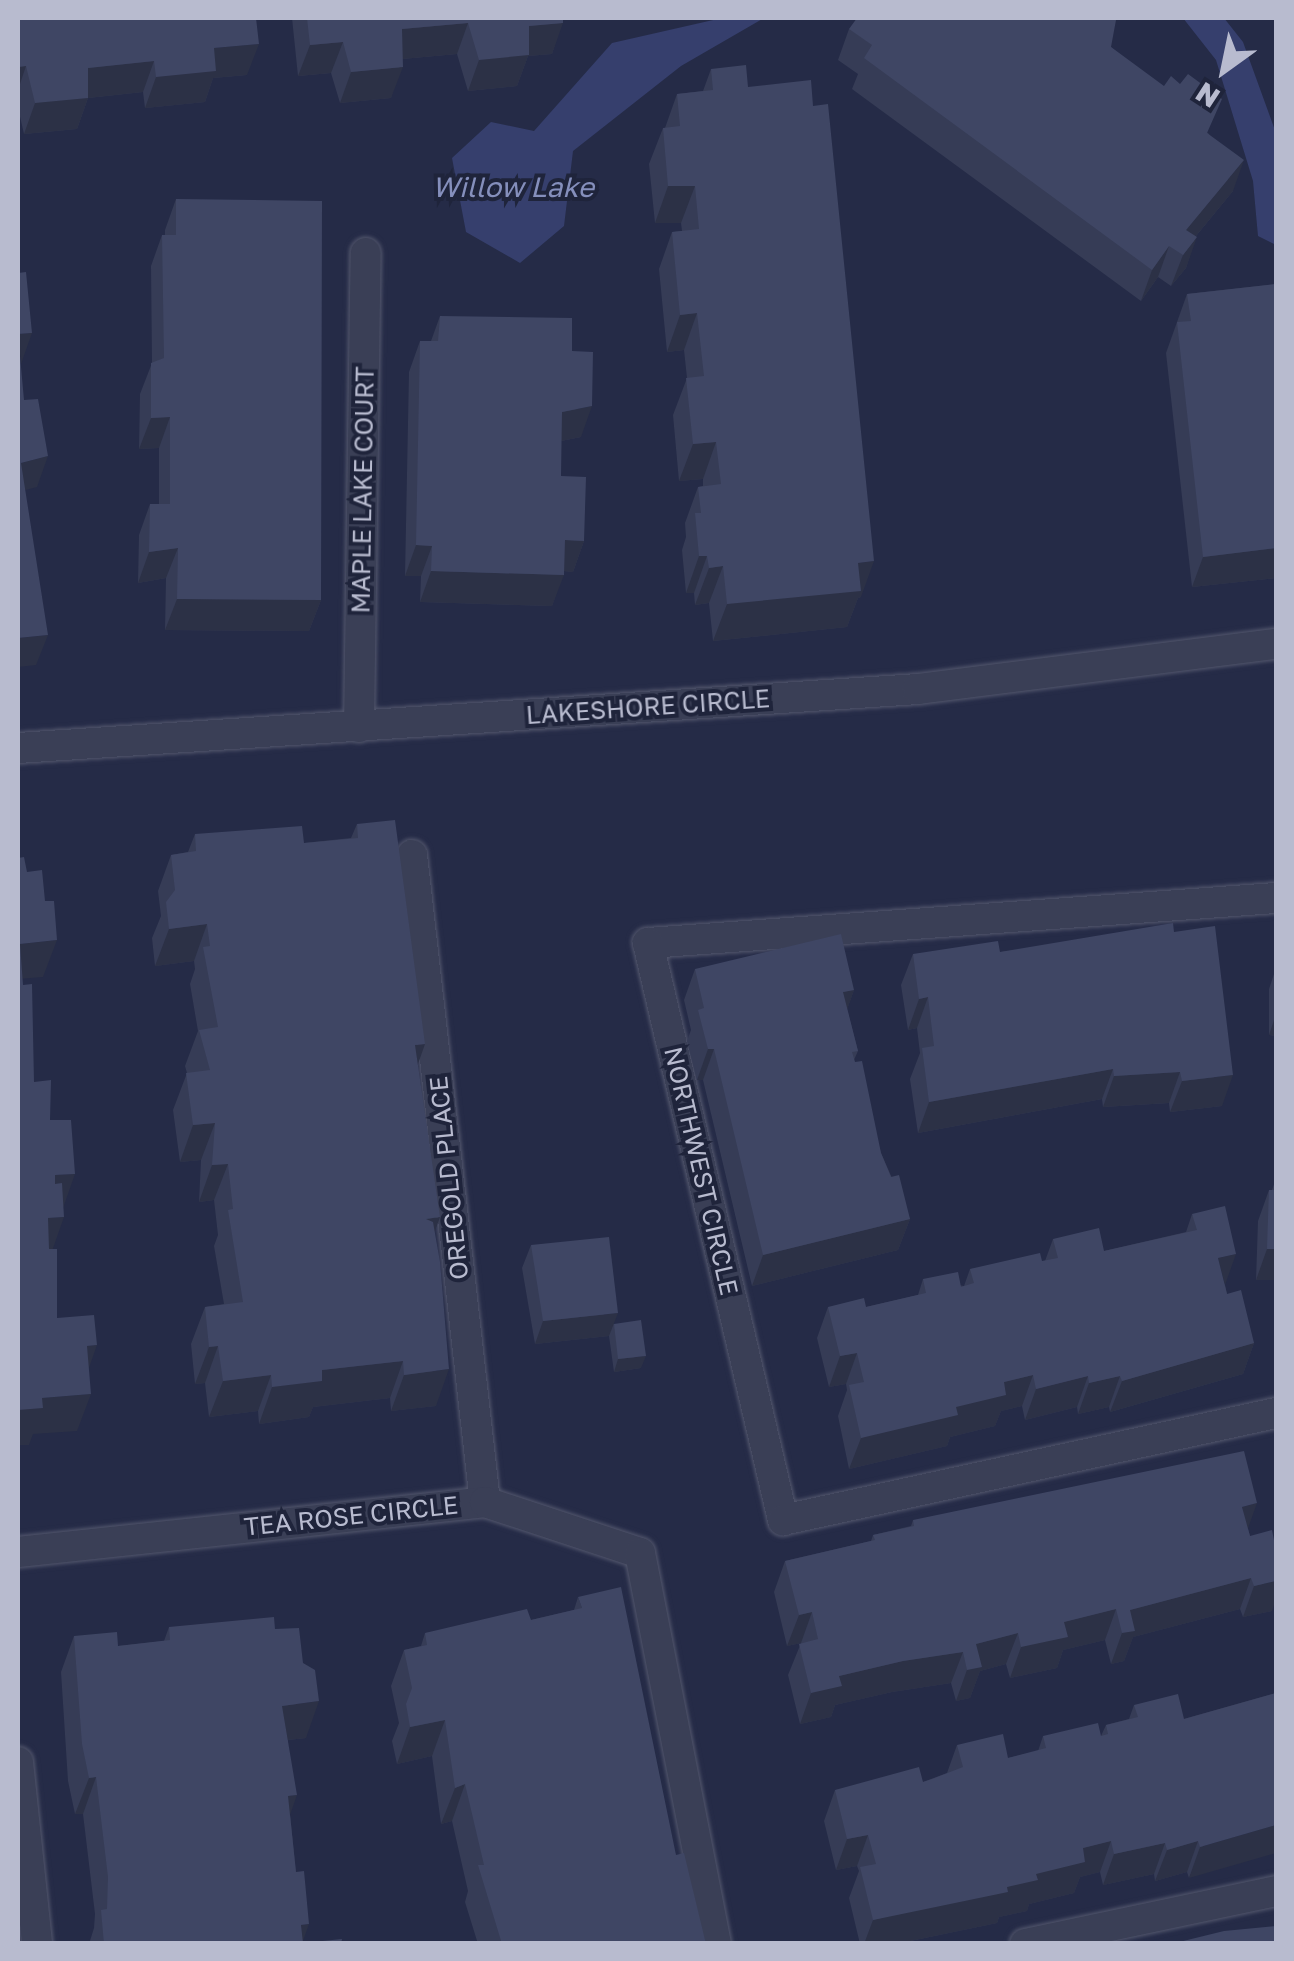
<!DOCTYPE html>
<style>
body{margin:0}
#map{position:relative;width:1294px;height:1961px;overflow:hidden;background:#252b47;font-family:"Golos Text",sans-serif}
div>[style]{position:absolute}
.water>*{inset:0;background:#363f6d}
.roads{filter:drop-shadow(0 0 2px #53576d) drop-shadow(0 0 2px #53576d)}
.lane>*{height:30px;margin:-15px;padding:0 15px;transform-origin:15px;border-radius:15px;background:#3a3f56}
.street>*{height:30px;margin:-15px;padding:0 15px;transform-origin:15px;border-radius:15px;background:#3a3f56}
.wall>*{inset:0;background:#363c56}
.shaded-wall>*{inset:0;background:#2c3146}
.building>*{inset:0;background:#3f4664}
span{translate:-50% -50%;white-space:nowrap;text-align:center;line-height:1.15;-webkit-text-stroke:8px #1f243b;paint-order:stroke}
.street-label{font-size:25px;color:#b8bbcf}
.water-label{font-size:28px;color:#858fbc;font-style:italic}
.frame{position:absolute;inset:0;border:20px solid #b8bbcf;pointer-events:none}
.north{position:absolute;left:1174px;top:20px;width:100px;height:100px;-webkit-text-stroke:8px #1f243b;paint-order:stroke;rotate:213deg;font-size:28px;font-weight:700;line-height:40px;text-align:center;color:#b8bbcf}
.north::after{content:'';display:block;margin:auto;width:35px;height:45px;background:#b8bbcf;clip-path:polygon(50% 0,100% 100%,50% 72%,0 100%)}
</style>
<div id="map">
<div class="water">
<div style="clip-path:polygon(722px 18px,764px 18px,681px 66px,573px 151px,564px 226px,520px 263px,466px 232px,452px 158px,491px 122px,534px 131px,612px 43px)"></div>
<div style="clip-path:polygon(1183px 18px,1224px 18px,1243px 42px,1276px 133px,1276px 245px,1258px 236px,1253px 181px,1216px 60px)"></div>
</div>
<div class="roads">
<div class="lane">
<div style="left:359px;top:727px;width:474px;rotate:-89.2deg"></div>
<div style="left:412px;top:855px;width:651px;rotate:83.56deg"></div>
<div style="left:18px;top:1762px;width:183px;rotate:84deg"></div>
<div style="left:1025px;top:1944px;width:257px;rotate:-11.9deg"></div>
</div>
<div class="street">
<div style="left:18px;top:748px;width:902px;rotate:-3.75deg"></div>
<div style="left:918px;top:689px;width:361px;rotate:-7.2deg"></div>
<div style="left:1276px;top:898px;width:630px;rotate:175.9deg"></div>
<div style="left:648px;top:943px;width:593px;rotate:76.83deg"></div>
<div style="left:783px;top:1520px;width:504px;rotate:-12.25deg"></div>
<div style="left:18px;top:1552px;width:470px;rotate:-6.1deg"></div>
<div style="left:485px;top:1502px;width:163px;rotate:18.2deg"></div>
<div style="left:640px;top:1553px;width:398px;rotate:79deg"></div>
</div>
</div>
<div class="wall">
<div style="clip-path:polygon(18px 18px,247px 75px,213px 78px,205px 102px,145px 108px,143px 92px,88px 98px,77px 129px,24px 134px,18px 108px)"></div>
<div style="clip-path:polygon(292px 18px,563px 18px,552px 54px,528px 56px,517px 86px,468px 91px,457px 54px,402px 59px,391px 98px,340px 103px,331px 73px,298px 76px)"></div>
<div style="clip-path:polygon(849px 29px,1111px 47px,1209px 134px,1233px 191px,1196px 236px,1186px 268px,1171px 286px,1158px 277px,1141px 301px,852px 89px,858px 74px,838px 60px)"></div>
<div style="clip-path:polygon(711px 69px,748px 87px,861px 597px,858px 598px,847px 627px,713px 641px,709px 603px,695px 605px,694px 593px,686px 593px,682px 550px,686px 537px,685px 523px,698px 487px,703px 486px,703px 479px,679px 481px,673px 415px,687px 378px,684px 350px,667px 352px,659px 269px,672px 232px,682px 231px,681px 223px,655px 223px,649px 164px,663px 128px,665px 128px,677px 94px,703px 91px)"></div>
<div style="clip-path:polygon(176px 199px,321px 600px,309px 631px,165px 630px,166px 578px,138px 583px,139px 535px,150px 504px,159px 504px,159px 448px,139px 449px,140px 394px,152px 363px,151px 266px,162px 235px,165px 235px,165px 230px)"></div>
<div style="clip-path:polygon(1276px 284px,1276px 578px,1192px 587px,1166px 353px,1187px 294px)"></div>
<div style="clip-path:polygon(440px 316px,572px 351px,581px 437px,561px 441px,561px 476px,584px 541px,573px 572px,564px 571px,552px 606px,420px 602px,421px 576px,405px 576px,409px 372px,420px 341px,431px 341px)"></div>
<div style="clip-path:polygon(357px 824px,418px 1063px,435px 1233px,436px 1406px,391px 1411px,390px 1398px,313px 1407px,309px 1417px,259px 1424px,258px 1411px,209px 1417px,205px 1383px,195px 1384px,191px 1344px,205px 1307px,224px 1304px,214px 1246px,218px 1235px,214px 1200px,199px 1202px,201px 1160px,180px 1162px,173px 1110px,187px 1073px,185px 1066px,198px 1031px,190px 984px,195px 969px,194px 961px,155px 966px,152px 938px,161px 916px,158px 891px,171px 855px,188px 852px,195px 834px,304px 843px,351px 838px)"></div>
<div style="clip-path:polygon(1174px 932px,1222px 1106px,1170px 1112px,1169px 1103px,1103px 1107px,1102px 1099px,918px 1133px,910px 1079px,920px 1053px,917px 1028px,908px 1030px,901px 985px,913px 954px,1000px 952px)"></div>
<div style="clip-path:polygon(1276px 968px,1276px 1036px,1269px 1035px,1269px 989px)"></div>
<div style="clip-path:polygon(695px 969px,854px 990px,847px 1009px,858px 1051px,854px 1060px,881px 1153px,910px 1219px,898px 1250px,752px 1286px,703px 1080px,697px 1080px,687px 1041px,691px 1030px,684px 1000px)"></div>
<div style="clip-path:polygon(1276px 1098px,1276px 1158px,1274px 1158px)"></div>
<div style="clip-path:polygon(1276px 1178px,1276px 1280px,1256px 1280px,1258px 1221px,1269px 1190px,1272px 1190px)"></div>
<div style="clip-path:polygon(1192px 1214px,1225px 1285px,1227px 1294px,1254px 1343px,1243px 1374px,1110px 1412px,1109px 1407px,1078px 1414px,1077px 1407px,1025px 1420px,1022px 1406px,1001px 1411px,995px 1426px,950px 1437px,947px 1446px,849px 1469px,838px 1416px,847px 1390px,846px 1384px,829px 1387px,817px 1338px,828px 1307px,866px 1307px,918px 1295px,923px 1279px,964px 1286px,970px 1269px,1045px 1261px,1053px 1239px,1104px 1251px,1186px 1232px)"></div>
<div style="clip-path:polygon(531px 1245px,614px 1324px,641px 1368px,614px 1372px,609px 1336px,535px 1344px,522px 1268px)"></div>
<div style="clip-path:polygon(913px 1520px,1248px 1529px,1272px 1611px,1243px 1617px,1240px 1609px,1133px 1637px,1124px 1661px,1111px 1664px,1105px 1640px,1063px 1650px,1057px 1668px,1010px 1678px,1006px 1664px,980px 1671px,970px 1698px,956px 1701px,951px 1683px,892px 1692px,835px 1705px,831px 1717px,800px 1724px,788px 1675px,801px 1643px,787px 1646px,774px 1592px,785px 1561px,871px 1541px,873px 1535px,911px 1526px)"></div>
<div style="clip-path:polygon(578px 1597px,676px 1855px,706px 1944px,478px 1944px,465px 1902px,468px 1891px,452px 1821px,441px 1824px,432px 1756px,397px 1764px,392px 1741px,399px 1723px,391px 1686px,404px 1650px,421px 1646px,425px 1633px,531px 1620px,574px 1610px)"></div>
<div style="clip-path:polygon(169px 1627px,275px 1629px,306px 1738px,288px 1740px,290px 1814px,303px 1943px,341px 1944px,89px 1944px,94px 1928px,95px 1914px,83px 1814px,75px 1814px,68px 1781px,61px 1672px,74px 1636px,118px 1646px,164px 1641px)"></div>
<div style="clip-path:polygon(1276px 1693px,1189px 1878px,1187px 1872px,1155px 1881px,1154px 1874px,1103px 1885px,1100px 1872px,1080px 1877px,1074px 1893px,1029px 1904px,1027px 1911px,999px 1917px,997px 1923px,896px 1944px,860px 1944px,849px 1898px,859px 1871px,857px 1866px,836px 1870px,824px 1821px,835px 1790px,923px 1782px,947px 1773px,957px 1745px,1008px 1758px,1038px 1751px,1043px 1736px,1101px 1736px,1106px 1725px,1129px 1719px,1134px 1705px,1184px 1719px)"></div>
</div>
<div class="shaded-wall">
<div style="clip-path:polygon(468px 23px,457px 54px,391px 60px,402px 29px)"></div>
<div style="clip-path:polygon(563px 23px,552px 54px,528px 56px,517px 86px,468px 91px,479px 60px,529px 26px)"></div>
<div style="clip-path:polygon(343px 42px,331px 73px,298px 76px,310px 45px)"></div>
<div style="clip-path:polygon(259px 44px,247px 75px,213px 78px,205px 102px,145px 108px,156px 77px,214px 48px)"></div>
<div style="clip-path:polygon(154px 61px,143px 92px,88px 98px,77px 129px,24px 134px,35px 103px,88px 68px)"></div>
<div style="clip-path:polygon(26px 66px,18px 90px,18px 67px)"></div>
<div style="clip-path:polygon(403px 67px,391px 98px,340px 103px,351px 72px)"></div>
<div style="clip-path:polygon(1244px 160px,1233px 191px,1181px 254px,1186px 230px)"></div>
<div style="clip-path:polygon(668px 186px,695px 186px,681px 223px,655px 223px)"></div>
<div style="clip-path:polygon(1197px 237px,1186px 268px,1171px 286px,1183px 255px)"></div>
<div style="clip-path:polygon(1169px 246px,1158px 277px,1141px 301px,1152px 270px)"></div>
<div style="clip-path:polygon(697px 313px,684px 350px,667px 352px,680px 315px)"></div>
<div style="clip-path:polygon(32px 333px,21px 364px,18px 334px)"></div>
<div style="clip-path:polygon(592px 406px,581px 437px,551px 443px,562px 412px)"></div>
<div style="clip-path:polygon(170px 417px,159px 448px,139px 449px,151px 418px)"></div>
<div style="clip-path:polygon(716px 442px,703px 479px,679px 481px,693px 444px)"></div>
<div style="clip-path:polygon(48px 456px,37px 487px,18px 492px,21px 463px)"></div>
<div style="clip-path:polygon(565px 540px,584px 541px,573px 572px,553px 570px)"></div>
<div style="clip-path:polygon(416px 545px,432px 546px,421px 576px,405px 576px)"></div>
<div style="clip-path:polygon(178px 548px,166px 578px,138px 583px,149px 552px)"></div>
<div style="clip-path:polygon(1276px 548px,1276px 578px,1192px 587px,1203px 557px)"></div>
<div style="clip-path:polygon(699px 556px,707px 556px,694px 593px,686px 593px)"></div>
<div style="clip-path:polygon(874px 561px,861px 597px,858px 598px,847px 627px,713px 641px,727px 604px,858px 563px)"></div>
<div style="clip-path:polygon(723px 566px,709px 603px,695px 605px,709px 568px)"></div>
<div style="clip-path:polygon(431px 571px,564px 575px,552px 606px,420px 602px)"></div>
<div style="clip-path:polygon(177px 599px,321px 600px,309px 631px,165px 630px)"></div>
<div style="clip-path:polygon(48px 635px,36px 665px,18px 667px,18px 638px)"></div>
<div style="clip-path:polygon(207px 924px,194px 961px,155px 966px,169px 929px)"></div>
<div style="clip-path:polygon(57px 940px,43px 977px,18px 979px,20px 944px)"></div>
<div style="clip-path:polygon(854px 990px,843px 1021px,843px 992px)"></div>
<div style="clip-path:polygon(928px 997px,917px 1028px,908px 1030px,919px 999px)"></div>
<div style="clip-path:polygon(1276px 1014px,1276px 1036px,1269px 1035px)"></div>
<div style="clip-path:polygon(425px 1044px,412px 1081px,415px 1045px)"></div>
<div style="clip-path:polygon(708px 1049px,714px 1049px,703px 1080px,697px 1080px)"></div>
<div style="clip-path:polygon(1113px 1069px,1102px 1099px,918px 1133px,929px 1102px)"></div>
<div style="clip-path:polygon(1180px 1072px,1169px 1103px,1103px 1107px,1114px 1076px)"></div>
<div style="clip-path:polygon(1233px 1075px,1222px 1106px,1170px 1112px,1182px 1081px)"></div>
<div style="clip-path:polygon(215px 1123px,201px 1160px,180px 1162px,193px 1125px)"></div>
<div style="clip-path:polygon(228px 1164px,214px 1200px,199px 1202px,212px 1165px)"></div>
<div style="clip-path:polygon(75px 1174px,62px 1211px,41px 1212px,55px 1175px)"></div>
<div style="clip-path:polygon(64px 1217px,51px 1254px,34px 1255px,48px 1218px)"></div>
<div style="clip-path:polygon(440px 1217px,427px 1253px,426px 1219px)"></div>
<div style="clip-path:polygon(910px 1219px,898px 1250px,752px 1286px,763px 1255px)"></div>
<div style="clip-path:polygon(1267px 1249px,1276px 1249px,1276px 1280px,1256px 1280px)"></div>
<div style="clip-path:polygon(1236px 1254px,1225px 1285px,1218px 1258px)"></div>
<div style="clip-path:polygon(618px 1313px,609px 1336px,535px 1344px,543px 1321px)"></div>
<div style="clip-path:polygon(1254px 1343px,1243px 1374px,1110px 1412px,1122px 1381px)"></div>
<div style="clip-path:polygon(97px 1345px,84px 1382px,87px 1346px)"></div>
<div style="clip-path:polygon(218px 1346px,205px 1383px,195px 1384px,209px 1347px)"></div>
<div style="clip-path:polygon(857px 1353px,846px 1384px,829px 1387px,840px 1356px)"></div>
<div style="clip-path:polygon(646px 1356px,641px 1368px,614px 1372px,618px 1359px)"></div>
<div style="clip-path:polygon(403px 1361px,390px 1398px,313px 1407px,309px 1417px,259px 1424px,272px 1387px,322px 1370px)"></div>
<div style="clip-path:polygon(449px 1369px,436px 1406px,391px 1411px,404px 1375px)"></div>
<div style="clip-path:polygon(271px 1375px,258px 1411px,209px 1417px,223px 1381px)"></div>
<div style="clip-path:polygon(1033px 1375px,1022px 1406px,1001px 1411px,995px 1426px,950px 1437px,947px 1446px,849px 1469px,861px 1438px,1004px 1382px)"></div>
<div style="clip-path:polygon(1088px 1376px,1077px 1407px,1025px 1420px,1036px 1389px)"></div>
<div style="clip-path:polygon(1120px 1376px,1109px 1407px,1078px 1414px,1089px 1383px)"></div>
<div style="clip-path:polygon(91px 1394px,77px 1431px,33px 1434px,29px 1445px,18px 1445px,18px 1410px,42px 1398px)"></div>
<div style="clip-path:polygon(1257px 1503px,1246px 1534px,1242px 1507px)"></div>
<div style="clip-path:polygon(1251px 1578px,1240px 1609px,1133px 1637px,1124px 1661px,1111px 1664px,1130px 1610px)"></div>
<div style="clip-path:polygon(1276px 1581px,1276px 1599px,1272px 1611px,1243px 1617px,1254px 1586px)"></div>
<div style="clip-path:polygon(1116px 1609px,1105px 1640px,1063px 1650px,1057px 1668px,1010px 1678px,1021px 1647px,1064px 1622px)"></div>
<div style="clip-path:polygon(812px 1612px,801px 1643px,787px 1646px,799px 1615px)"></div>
<div style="clip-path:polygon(1018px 1633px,1006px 1664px,980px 1671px,970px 1698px,956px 1701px,976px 1644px)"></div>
<div style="clip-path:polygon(963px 1652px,951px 1683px,892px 1692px,835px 1705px,831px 1717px,800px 1724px,811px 1693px,839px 1676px,903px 1661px)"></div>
<div style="clip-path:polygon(319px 1701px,306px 1738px,268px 1742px,282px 1706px)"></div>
<div style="clip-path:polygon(445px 1720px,432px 1756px,397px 1764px,410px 1727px)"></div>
<div style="clip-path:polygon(96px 1777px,83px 1814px,75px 1814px,89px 1778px)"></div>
<div style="clip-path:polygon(465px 1784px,452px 1821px,441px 1824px,455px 1788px)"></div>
<div style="clip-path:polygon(297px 1795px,284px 1832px,288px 1796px)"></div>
<div style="clip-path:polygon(1276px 1825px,1276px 1853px,1189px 1878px,1200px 1847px)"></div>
<div style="clip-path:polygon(868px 1835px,857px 1866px,836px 1870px,847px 1839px)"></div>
<div style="clip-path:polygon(1111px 1841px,1100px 1872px,1080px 1877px,1074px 1893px,1029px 1904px,1027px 1911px,999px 1917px,997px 1923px,896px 1944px,864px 1944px,873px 1920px,1007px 1887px,1036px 1874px,1083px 1848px)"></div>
<div style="clip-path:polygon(1198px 1841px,1187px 1872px,1155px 1881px,1167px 1850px)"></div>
<div style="clip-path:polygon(1165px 1843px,1154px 1874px,1103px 1885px,1114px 1854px)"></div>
<div style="clip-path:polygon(309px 1924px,302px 1944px,301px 1925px)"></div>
</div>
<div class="building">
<div style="clip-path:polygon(18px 18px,256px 18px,259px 44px,214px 48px,216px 71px,156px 77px,154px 61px,88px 68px,88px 98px,35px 103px,26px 66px,18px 67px)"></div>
<div style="clip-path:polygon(307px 18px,563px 18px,563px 23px,529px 26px,529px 55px,479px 60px,468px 23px,402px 29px,403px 67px,351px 72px,343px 42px,310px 45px)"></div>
<div style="clip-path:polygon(857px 18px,1111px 18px,1116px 20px,1111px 47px,1164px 86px,1171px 76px,1180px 84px,1188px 74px,1222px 99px,1207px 133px,1244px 160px,1186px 230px,1197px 237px,1183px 255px,1169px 246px,1152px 270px,864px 58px,872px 45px,849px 29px)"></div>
<div style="clip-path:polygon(746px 65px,748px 87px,811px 80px,813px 106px,828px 104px,874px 561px,858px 563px,861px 591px,727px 604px,723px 566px,709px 568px,707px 556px,699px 556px,695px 513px,701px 513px,698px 487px,721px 484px,716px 442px,693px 444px,686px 378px,704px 376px,697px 313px,680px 315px,672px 232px,699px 229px,695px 186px,668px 186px,663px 128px,680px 126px,677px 94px,713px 90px,711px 69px)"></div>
<div style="clip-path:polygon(176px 199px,322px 201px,321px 600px,177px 599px,178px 548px,149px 552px,150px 504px,170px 504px,170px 417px,151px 418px,151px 363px,164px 358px,162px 235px,176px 235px)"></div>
<div style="clip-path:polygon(26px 272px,32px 333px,18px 334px,24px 400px,38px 399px,48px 456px,21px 463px,48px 635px,18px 638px,18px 273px)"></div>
<div style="clip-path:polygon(1276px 284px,1276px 548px,1203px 557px,1177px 322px,1191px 321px,1187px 294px)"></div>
<div style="clip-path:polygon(440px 316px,572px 318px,572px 351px,593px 352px,592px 406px,562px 412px,561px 476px,586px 477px,584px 541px,565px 540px,564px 575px,431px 571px,432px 546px,416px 545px,420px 341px,438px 341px)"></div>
<div style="clip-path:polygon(395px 820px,425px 1044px,415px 1045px,440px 1217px,426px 1219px,433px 1222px,440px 1262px,449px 1369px,404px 1375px,403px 1361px,322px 1370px,322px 1381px,272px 1387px,271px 1375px,223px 1381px,218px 1346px,209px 1347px,205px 1307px,243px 1302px,228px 1210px,233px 1209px,228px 1164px,212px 1165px,215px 1123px,193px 1125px,186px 1073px,210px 1070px,199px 1030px,218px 1027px,203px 947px,210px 946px,207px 924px,169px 929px,166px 902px,175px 890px,171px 855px,196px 851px,195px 834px,302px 826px,304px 843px,358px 838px,357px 824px)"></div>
<div style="clip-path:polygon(24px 857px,27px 872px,42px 870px,45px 901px,54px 901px,57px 940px,20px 944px,23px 985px,32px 984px,34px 1082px,51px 1080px,50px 1120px,71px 1120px,75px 1174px,55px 1175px,55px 1184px,62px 1183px,64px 1217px,48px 1218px,49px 1249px,57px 1249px,57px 1318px,94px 1315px,97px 1345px,87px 1346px,91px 1394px,42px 1398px,43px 1408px,18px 1410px,18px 858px)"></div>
<div style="clip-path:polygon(1173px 923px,1174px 932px,1215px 926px,1233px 1075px,1182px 1081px,1180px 1072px,1114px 1076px,1113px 1069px,929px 1102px,922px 1048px,934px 1046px,928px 997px,919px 999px,913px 954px,998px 941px,1000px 952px)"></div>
<div style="clip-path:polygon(841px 934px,854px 990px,843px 992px,858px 1051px,852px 1052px,855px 1062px,862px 1061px,881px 1153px,891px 1177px,899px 1175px,910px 1219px,763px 1255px,714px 1049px,708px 1049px,698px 1010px,704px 1008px,695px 969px)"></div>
<div style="clip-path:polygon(1269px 1190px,1276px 1190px,1276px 1249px,1267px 1249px)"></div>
<div style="clip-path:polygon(1225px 1206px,1236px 1254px,1218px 1258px,1227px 1294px,1241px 1290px,1254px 1343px,1122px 1381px,1120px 1376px,1089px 1383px,1088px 1376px,1036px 1389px,1033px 1375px,1004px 1382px,1006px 1395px,956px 1407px,958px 1415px,861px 1438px,849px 1385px,864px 1382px,857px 1353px,840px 1356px,828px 1307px,864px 1298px,866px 1307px,926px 1293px,923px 1279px,958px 1272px,961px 1287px,974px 1283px,970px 1269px,1040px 1253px,1042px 1261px,1058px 1258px,1053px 1239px,1099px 1228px,1104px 1251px,1197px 1230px,1192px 1214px)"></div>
<div style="clip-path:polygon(609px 1237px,618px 1313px,543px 1321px,531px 1245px)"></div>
<div style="clip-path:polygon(641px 1320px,646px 1356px,618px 1359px,614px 1324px)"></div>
<div style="clip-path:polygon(1244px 1451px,1257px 1503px,1242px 1507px,1250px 1536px,1272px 1530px,1276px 1550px,1276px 1581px,1254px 1586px,1251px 1578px,1130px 1610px,1135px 1631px,1122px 1633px,1116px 1609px,1064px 1622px,1068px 1637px,1021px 1647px,1018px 1633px,976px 1644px,982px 1667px,967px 1670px,963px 1652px,903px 1661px,839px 1676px,842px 1686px,811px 1693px,799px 1644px,818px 1639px,812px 1612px,799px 1615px,785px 1561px,875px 1540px,873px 1535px,914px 1526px,913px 1520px)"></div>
<div style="clip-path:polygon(621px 1587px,676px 1855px,684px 1853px,706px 1944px,502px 1944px,478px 1865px,484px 1865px,465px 1784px,455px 1788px,445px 1720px,410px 1727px,406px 1704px,412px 1688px,404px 1650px,427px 1645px,425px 1633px,527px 1609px,531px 1620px,582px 1608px,578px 1597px)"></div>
<div style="clip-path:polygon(274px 1617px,275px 1629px,299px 1628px,303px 1663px,315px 1670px,319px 1701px,282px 1706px,297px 1795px,288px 1796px,296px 1872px,304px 1871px,309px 1924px,301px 1925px,303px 1943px,342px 1939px,341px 1944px,104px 1944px,101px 1910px,107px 1909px,108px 1877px,96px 1777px,89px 1778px,82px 1744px,74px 1636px,117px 1632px,118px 1646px,170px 1640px,169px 1627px)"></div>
<div style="clip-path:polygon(1276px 1693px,1276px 1825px,1200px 1847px,1198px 1841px,1167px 1850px,1165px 1843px,1114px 1854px,1111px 1841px,1083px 1848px,1085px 1862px,1036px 1874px,1038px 1880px,1007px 1887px,1008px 1892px,873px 1920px,860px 1867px,876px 1864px,868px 1835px,847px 1839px,835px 1790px,919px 1767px,923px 1782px,932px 1779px,963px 1767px,957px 1745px,1003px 1734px,1008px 1758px,1046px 1748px,1043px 1736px,1098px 1723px,1101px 1736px,1108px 1734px,1106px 1725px,1138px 1717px,1134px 1705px,1178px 1694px,1184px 1719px)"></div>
<div style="clip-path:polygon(1276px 1926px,1276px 1944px,1171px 1944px,1224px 1931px)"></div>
</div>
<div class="street-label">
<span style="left:363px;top:490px;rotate:-89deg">MAPLE LAKE COURT</span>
<span style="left:648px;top:707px;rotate:-4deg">LAKESHORE CIRCLE</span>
<span style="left:701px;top:1171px;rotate:77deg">NORTHWEST CIRCLE</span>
<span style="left:449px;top:1178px;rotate:-96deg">OREGOLD PLACE</span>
<span style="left:351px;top:1516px;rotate:-6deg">TEA ROSE CIRCLE</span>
</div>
<div class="water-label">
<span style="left:513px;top:187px">Willow Lake</span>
</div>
<div class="frame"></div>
<div class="north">N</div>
</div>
